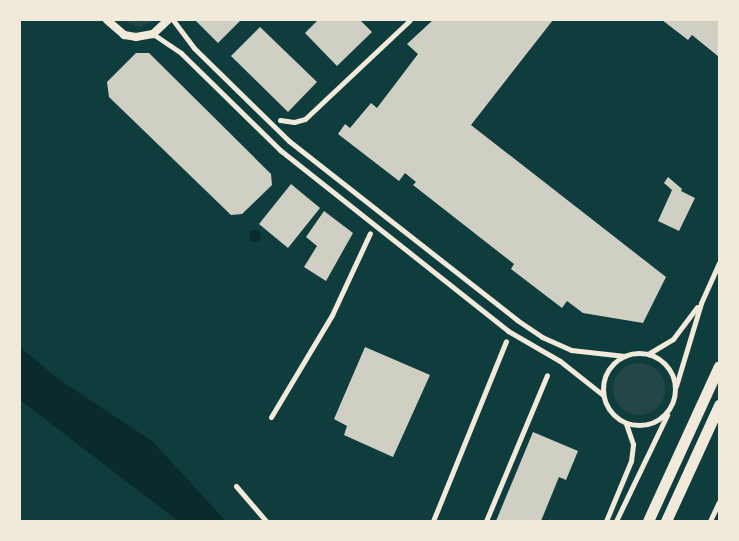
<!DOCTYPE html>
<style>
body{margin:0}
#map{position:relative;width:739px;height:541px;overflow:hidden;background:#0f3d3e;font-family:"IBM Plex Sans",sans-serif}
div>[style]{position:absolute}
.green>*{inset:0;background:#244646}
.round{border-radius:50%}
.water>*{inset:0;background:#0a2a2b}
.building>*{inset:0;background:#cfcfc3}
.minor>*{height:5px;margin:-2.5px;padding:0 2.5px;transform-origin:2.5px;border-radius:2.5px;background:#f1e9da}
.minor>.ring{margin:-2.5px;padding:0;box-sizing:content-box;background:none;border:5px solid #f1e9da;border-radius:50%}
.tertiary>*{height:8px;margin:-4px;padding:0 4px;transform-origin:4px;border-radius:4px;background:#f1e9da}
.motorway>*{height:11px;margin:-5.5px;padding:0 5.5px;transform-origin:5.5px;border-radius:5.5px;background:#f1e9da}
span{translate:-50% -50%;white-space:nowrap;text-align:center;line-height:1.15;-webkit-text-stroke:5px #f1e9da;paint-order:stroke}
.frame{position:absolute;inset:0;border:21px solid #f1e9da;pointer-events:none}
</style>
<div id="map">
<div class="green">
<div style="clip-path:polygon(121px 20px,156px 20px,140px 27px)"></div>
<div class="round" style="left:613px;top:363px;width:52px;height:52px"></div>
</div>
<div class="water">
<div class="round" style="left:249px;top:230px;width:12px;height:12px"></div>
<div style="clip-path:polygon(20px 347px,57px 378px,152px 441px,226px 521px,178px 521px,20px 400px)"></div>
</div>
<div class="building">
<div style="clip-path:polygon(195px 20px,241px 20px,218px 43px)"></div>
<div style="clip-path:polygon(318px 20px,360px 20px,372px 32px,337px 66px,305px 33px)"></div>
<div style="clip-path:polygon(433px 20px,553px 20px,471px 125px,666px 277px,643px 323px,583px 313px,567px 301px,562px 308px,511px 269px,514px 264px,413px 185px,416px 182px,405px 173px,399px 181px,338px 134px,345px 124px,350px 128px,371px 103px,377px 108px,418px 54px,407px 44px)"></div>
<div style="clip-path:polygon(662px 20px,719px 20px,719px 57px,692px 35px,688px 40px)"></div>
<div style="clip-path:polygon(260px 27px,317px 82px,288px 112px,231px 56px)"></div>
<div style="clip-path:polygon(136px 53px,149px 53px,271px 174px,272px 185px,242px 214px,231px 215px,109px 97px,107px 82px)"></div>
<div style="clip-path:polygon(668px 177px,682px 189px,681px 191px,695px 198px,679px 231px,658px 221px,672px 190px,664px 183px)"></div>
<div style="clip-path:polygon(291px 184px,320px 208px,288px 248px,259px 224px)"></div>
<div style="clip-path:polygon(324px 211px,353px 233px,326px 281px,304px 267px,317px 246px,306px 237px)"></div>
<div style="clip-path:polygon(365px 347px,430px 375px,393px 457px,344px 435px,347px 426px,334px 419px)"></div>
<div style="clip-path:polygon(533px 432px,578px 451px,566px 480px,559px 477px,541px 521px,496px 521px)"></div>
</div>
<div class="minor">
<div style="left:173px;top:20px;width:35px;rotate:53deg"></div>
<div style="left:194px;top:48px;width:133px;rotate:44.4deg"></div>
<div style="left:289px;top:141px;width:290px;rotate:38.1deg"></div>
<div style="left:517px;top:320px;width:30px;rotate:34deg"></div>
<div style="left:542px;top:337px;width:32px;rotate:24deg"></div>
<div style="left:571px;top:350px;width:54px;rotate:6.3deg"></div>
<div style="left:153px;top:34px;width:34px;rotate:34deg"></div>
<div style="left:181px;top:53px;width:139px;rotate:44.4deg"></div>
<div style="left:280px;top:150px;width:291px;rotate:38.4deg"></div>
<div style="left:508px;top:331px;width:60px;rotate:30deg"></div>
<div style="left:560px;top:361px;width:55px;rotate:38.3deg"></div>
<div style="left:280px;top:120px;width:14px;rotate:8deg"></div>
<div style="left:294px;top:122px;width:11px;rotate:-15deg"></div>
<div style="left:305px;top:119px;width:144px;rotate:-43.3deg"></div>
<div class="ring" style="left:603px;top:353px;width:67px;height:67px"></div>
<div style="left:648px;top:354px;width:29px;rotate:-31deg"></div>
<div style="left:673px;top:339px;width:40px;rotate:-53deg"></div>
<div style="left:676px;top:386px;width:87px;rotate:-73.2deg"></div>
<div style="left:701px;top:303px;width:44px;rotate:-65.8deg"></div>
<div style="left:271px;top:417px;width:119px;rotate:-59.1deg"></div>
<div style="left:332px;top:315px;width:90px;rotate:-65.1deg"></div>
<div style="left:236px;top:486px;width:46px;rotate:49.4deg"></div>
<div style="left:433px;top:521px;width:194px;rotate:-67.9deg"></div>
<div style="left:486px;top:521px;width:158px;rotate:-67.3deg"></div>
<div style="left:606px;top:521px;width:65px;rotate:-67.4deg"></div>
<div style="left:631px;top:461px;width:17px;rotate:-83deg"></div>
<div style="left:633px;top:444px;width:21px;rotate:-109deg"></div>
<div style="left:616px;top:521px;width:118px;rotate:-64.3deg"></div>
<div style="left:710px;top:521px;width:21px;rotate:-65deg"></div>
</div>
<div class="tertiary">
<div style="left:107px;top:20px;width:23px;rotate:41deg"></div>
<div style="left:124px;top:35px;width:12px;rotate:9deg"></div>
<div style="left:136px;top:37px;width:17px;rotate:-10deg"></div>
<div style="left:153px;top:34px;width:21px;rotate:-43deg"></div>
</div>
<div class="motorway">
<div style="left:648px;top:521px;width:170px;rotate:-65.4deg"></div>
<div style="left:666px;top:521px;width:128px;rotate:-65.4deg"></div>
</div>
<div class="frame"></div>
</div>
